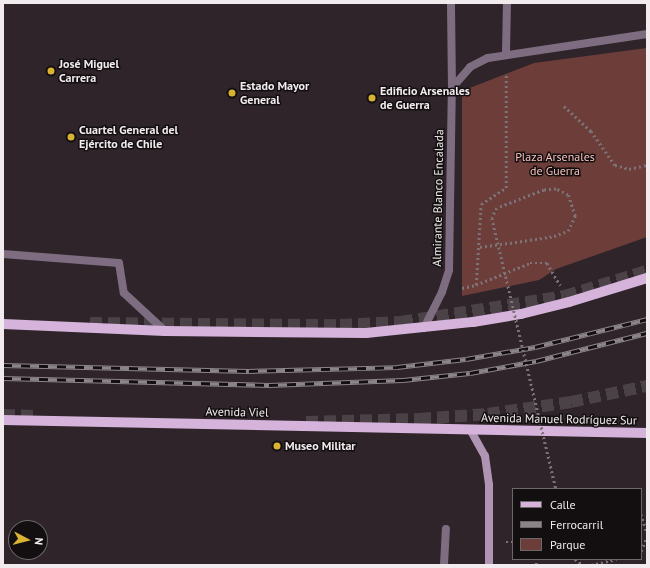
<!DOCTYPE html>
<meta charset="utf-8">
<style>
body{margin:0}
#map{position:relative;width:650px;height:568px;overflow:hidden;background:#2e242a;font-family:"PT Sans",sans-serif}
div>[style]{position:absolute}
.green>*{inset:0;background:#6d3e39}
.highway-tunnel>*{height:12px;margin-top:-6px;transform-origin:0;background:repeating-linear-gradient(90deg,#4b4247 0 12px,transparent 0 18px)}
.path>*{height:2.5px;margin-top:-1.25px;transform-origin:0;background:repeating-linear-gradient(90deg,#7c7378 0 2px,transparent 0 5px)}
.lane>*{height:8px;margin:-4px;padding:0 4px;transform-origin:4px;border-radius:4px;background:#7e6d80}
.street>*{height:8px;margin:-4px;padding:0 4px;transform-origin:4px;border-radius:4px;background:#7e6d80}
.secondary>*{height:8px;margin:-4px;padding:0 4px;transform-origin:4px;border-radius:4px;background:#af95b3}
.primary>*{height:10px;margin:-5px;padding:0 5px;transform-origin:5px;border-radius:5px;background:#d5b3da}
.rail>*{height:4.5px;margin-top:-2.25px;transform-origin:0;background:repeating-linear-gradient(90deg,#130f11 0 9px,#8c8488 0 18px);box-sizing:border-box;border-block:1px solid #8c8488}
.path-bridge>*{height:2.5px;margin-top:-1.25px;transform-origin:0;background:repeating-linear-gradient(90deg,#7c7378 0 2px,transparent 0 5px)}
.dots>*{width:11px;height:11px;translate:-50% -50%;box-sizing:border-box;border:2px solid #130f11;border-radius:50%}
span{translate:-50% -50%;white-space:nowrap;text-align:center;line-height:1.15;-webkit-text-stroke:3px #130f11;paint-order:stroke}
.poi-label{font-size:12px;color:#f2ebee;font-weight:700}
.left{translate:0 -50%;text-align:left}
.park-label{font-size:12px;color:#fac3bc}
.street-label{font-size:12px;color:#f2ebee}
.frame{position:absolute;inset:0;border:4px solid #f2ebee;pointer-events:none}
.legend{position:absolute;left:512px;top:488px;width:130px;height:72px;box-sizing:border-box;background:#130f11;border:1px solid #6c6769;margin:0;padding:5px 7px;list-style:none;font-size:12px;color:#f2ebee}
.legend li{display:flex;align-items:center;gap:8px;height:20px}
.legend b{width:20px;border:1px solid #6c6769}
.north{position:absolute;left:8px;top:520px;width:40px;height:40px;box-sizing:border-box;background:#130f11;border:1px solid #6c6769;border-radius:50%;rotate:97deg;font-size:11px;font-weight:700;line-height:16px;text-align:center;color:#f2ebee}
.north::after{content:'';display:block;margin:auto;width:14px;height:18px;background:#dab333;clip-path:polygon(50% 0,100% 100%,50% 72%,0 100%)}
</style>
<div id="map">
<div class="green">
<div style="clip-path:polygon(647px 48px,647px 237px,556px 269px,539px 280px,462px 296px,462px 91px,534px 63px)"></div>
</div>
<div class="highway-tunnel">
<div style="left:90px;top:323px;width:250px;rotate:0.5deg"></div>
<div style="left:340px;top:325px;width:61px;rotate:-2.8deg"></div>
<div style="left:401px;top:322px;width:166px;rotate:-9deg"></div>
<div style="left:565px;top:296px;width:86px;rotate:-17deg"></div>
<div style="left:3px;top:415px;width:31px;rotate:2deg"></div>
<div style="left:306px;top:422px;width:113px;rotate:-1.5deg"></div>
<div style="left:419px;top:419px;width:69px;rotate:-4.1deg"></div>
<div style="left:488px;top:414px;width:84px;rotate:-8.2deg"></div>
<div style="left:571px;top:402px;width:78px;rotate:-11.9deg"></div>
</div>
<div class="path">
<div style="left:564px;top:106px;width:37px;rotate:43deg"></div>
<div style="left:591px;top:131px;width:42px;rotate:54.8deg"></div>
<div style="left:615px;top:165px;width:15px;rotate:16deg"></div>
<div style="left:629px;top:169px;width:18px;rotate:-13deg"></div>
<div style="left:480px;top:247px;width:30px;rotate:-8deg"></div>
<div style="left:476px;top:285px;width:81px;rotate:-86.5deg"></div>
<div style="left:481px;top:204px;width:30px;rotate:-33deg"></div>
<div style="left:506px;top:188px;width:114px;rotate:-90deg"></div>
<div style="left:462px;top:288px;width:14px;rotate:-12deg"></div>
<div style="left:476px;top:285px;width:58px;rotate:-22.2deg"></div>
<div style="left:530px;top:263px;width:17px"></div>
<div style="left:547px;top:263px;width:26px;rotate:59deg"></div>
<div style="left:641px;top:514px;width:19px;rotate:72deg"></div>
<div style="left:506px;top:542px;width:7px"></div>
<div style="left:641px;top:551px;width:15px;rotate:-67deg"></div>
<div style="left:575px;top:559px;width:10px;rotate:37deg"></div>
<div style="left:536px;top:565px;width:6px;rotate:-90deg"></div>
<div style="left:591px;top:565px;width:26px;rotate:-13deg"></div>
</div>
<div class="lane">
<div style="left:3px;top:254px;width:116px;rotate:4.4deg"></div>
<div style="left:119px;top:263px;width:30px;rotate:81deg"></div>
<div style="left:124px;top:293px;width:56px;rotate:42.8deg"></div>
<div style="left:444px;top:565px;width:36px;rotate:-87deg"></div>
</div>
<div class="street">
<div style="left:506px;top:53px;width:50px;rotate:-88.9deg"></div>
<div style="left:452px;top:88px;width:28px;rotate:-49deg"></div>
<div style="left:470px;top:67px;width:20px;rotate:-27deg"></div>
<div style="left:488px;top:58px;width:161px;rotate:-8.6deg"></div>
<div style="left:424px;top:328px;width:40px;rotate:-63.4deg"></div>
<div style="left:442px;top:292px;width:23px;rotate:-72deg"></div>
<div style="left:449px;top:270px;width:182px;rotate:-89.1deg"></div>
<div style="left:452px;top:88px;width:85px;rotate:-90.7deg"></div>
</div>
<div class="secondary">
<div style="left:471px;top:431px;width:29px;rotate:61deg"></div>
<div style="left:485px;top:456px;width:29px;rotate:82deg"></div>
<div style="left:489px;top:485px;width:80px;rotate:90deg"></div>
</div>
<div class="primary">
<div style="left:3px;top:324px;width:162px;rotate:2.5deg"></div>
<div style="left:165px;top:331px;width:201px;rotate:0.6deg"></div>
<div style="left:366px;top:333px;width:108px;rotate:-5.9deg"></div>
<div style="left:473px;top:322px;width:49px;rotate:-9.5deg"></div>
<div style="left:521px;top:314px;width:49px;rotate:-14deg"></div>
<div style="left:569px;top:302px;width:82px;rotate:-17.1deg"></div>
<div style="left:3px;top:420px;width:644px;rotate:1.16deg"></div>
</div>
<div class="rail">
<div style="left:3px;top:365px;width:246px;rotate:1.4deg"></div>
<div style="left:249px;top:371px;width:148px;rotate:-1.5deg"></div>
<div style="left:397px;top:367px;width:69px;rotate:-6.6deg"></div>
<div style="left:466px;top:359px;width:70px;rotate:-9.9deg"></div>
<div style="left:535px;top:347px;width:115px;rotate:-14deg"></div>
<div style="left:3px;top:378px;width:266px;rotate:1.5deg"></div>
<div style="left:269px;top:385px;width:134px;rotate:-2.1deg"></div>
<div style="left:403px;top:380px;width:67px;rotate:-6deg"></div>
<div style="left:470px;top:373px;width:67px;rotate:-10.3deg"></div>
<div style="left:536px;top:361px;width:114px;rotate:-14.2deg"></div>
</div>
<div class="path-bridge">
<div style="left:510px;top:243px;width:45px;rotate:-9deg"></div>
<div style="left:554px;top:236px;width:15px;rotate:-20deg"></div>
<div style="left:568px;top:231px;width:17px;rotate:-65deg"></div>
<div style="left:575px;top:216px;width:22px;rotate:-108deg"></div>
<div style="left:568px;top:195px;width:13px;rotate:-153deg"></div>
<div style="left:556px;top:189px;width:12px;rotate:175deg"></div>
<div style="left:544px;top:190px;width:50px;rotate:159deg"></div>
<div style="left:497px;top:208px;width:11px;rotate:117deg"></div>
<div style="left:492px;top:218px;width:278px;rotate:76.7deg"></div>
</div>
<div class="dots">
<div style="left:51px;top:71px;background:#dab333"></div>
<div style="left:232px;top:93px;background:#dab333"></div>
<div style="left:372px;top:98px;background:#dab333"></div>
<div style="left:71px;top:137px;background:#dab333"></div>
<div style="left:277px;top:446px;background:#dab333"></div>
</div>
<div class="poi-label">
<span class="left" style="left:59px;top:71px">José Miguel<br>Carrera</span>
<span class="left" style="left:240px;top:93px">Estado Mayor<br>General</span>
<span class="left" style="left:380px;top:98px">Edificio Arsenales<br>de Guerra</span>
<span class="left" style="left:79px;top:137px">Cuartel General del<br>Ejército de Chile</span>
<span class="left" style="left:285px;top:446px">Museo Militar</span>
</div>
<div class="park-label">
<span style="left:555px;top:164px">Plaza Arsenales<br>de Guerra</span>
</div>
<div class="street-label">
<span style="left:438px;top:198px;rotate:-89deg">Almirante Blanco Encalada</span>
<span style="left:237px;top:412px;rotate:1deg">Avenida Viel</span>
<span style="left:559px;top:419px;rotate:1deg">Avenida Manuel Rodríguez Sur</span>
</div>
<div class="frame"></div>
<ul class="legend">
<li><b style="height:5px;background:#d5b3da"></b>Calle</li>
<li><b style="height:5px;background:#8c8488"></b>Ferrocarril</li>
<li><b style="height:11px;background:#6d3e39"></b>Parque</li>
</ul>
<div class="north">N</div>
</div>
